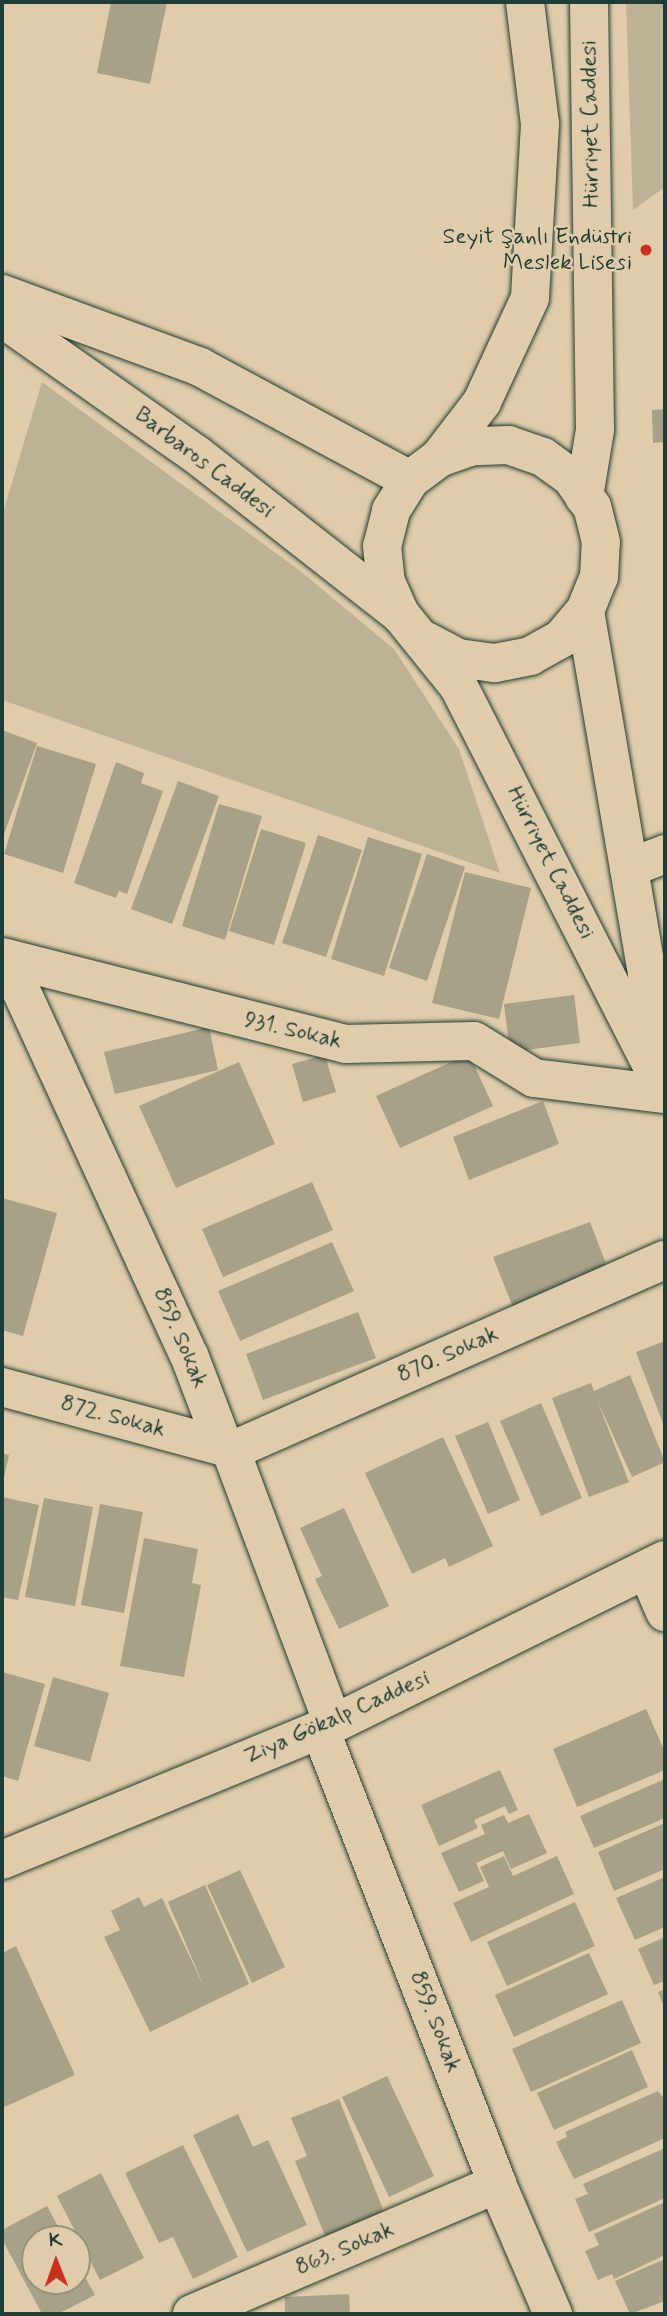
<!DOCTYPE html>
<meta charset="utf-8">
<style>
body{margin:0}
#map{position:relative;width:667px;height:2316px;overflow:hidden;background:#e0ccaa;font-family:Mynerve,sans-serif}
div>[style]{position:absolute}
.green>*{inset:0;background:#bdb295}
.building>*{inset:0;background:#a7a187}
.roads{filter:drop-shadow(0 0 2px #1f3d34) drop-shadow(0 0 2px #1f3d34)}
.minor>*{height:38px;margin:-19px;padding:0 19px;transform-origin:19px;border-radius:19px;background:#e0ccaa}
.major>*{height:38px;margin:-19px;padding:0 19px;transform-origin:19px;border-radius:19px;background:#e0ccaa}
.dots>*{width:19px;height:19px;translate:-50% -50%;box-sizing:border-box;border:4px solid #e0ccaa;border-radius:50%}
span{translate:-50% -50%;white-space:nowrap;text-align:center;line-height:1.15;-webkit-text-stroke:5px #e0ccaa;paint-order:stroke}
.street-label{font-size:23px;color:#1f3d34}
.poi-label{font-size:23px;color:#1f3d34}
.right{translate:-100% -50%;text-align:right}
.frame{position:absolute;inset:0;border:4px solid #1f3d34;pointer-events:none}
.north{position:absolute;left:21px;top:2225px;width:70px;height:70px;box-sizing:border-box;background:#e0ccaa;border:2px solid #93937b;border-radius:50%;rotate:359deg;font-size:19px;font-weight:700;line-height:28px;text-align:center;color:#1f3d34}
.north::after{content:'';display:block;margin:auto;width:24px;height:32px;background:#c8321e;clip-path:polygon(50% 0,100% 100%,50% 72%,0 100%)}
</style>
<div id="map">
<div class="green">
<div style="clip-path:polygon(626px 2px,665px 2px,665px 187px,633px 210px)"></div>
<div style="clip-path:polygon(42px 382px,299px 570px,394px 649px,459px 749px,500px 873px,2px 700px,2px 516px)"></div>
</div>
<div class="building">
<div style="clip-path:polygon(111px 2px,167px 2px,150px 84px,97px 73px)"></div>
<div style="clip-path:polygon(665px 409px,665px 442px,653px 443px,652px 410px)"></div>
<div style="clip-path:polygon(2px 730px,37px 743px,2px 840px)"></div>
<div style="clip-path:polygon(37px 746px,96px 764px,63px 873px,4px 854px)"></div>
<div style="clip-path:polygon(116px 762px,144px 773px,141px 783px,163px 791px,127px 894px,119px 891px,116px 898px,74px 883px)"></div>
<div style="clip-path:polygon(178px 781px,219px 796px,172px 924px,131px 909px)"></div>
<div style="clip-path:polygon(219px 804px,262px 816px,225px 940px,182px 926px)"></div>
<div style="clip-path:polygon(261px 829px,306px 843px,274px 945px,229px 931px)"></div>
<div style="clip-path:polygon(318px 835px,362px 850px,326px 957px,282px 943px)"></div>
<div style="clip-path:polygon(368px 837px,422px 854px,384px 976px,331px 959px)"></div>
<div style="clip-path:polygon(427px 854px,465px 867px,427px 981px,389px 968px)"></div>
<div style="clip-path:polygon(465px 872px,531px 888px,499px 1019px,432px 1003px)"></div>
<div style="clip-path:polygon(574px 995px,580px 1043px,510px 1052px,504px 1004px)"></div>
<div style="clip-path:polygon(209px 1027px,218px 1070px,115px 1094px,104px 1052px)"></div>
<div style="clip-path:polygon(469px 1054px,493px 1106px,400px 1148px,376px 1096px)"></div>
<div style="clip-path:polygon(325px 1055px,336px 1092px,303px 1102px,292px 1064px)"></div>
<div style="clip-path:polygon(239px 1062px,275px 1144px,176px 1188px,139px 1106px)"></div>
<div style="clip-path:polygon(543px 1101px,559px 1144px,469px 1180px,453px 1137px)"></div>
<div style="clip-path:polygon(312px 1182px,333px 1230px,223px 1277px,202px 1229px)"></div>
<div style="clip-path:polygon(2px 1198px,57px 1213px,23px 1336px,2px 1330px)"></div>
<div style="clip-path:polygon(590px 1222px,610px 1274px,514px 1310px,493px 1257px)"></div>
<div style="clip-path:polygon(332px 1242px,354px 1291px,240px 1341px,218px 1291px)"></div>
<div style="clip-path:polygon(358px 1312px,376px 1358px,263px 1400px,246px 1354px)"></div>
<div style="clip-path:polygon(665px 1341px,665px 1429px,636px 1352px)"></div>
<div style="clip-path:polygon(630px 1375px,665px 1462px,632px 1477px,597px 1400px,629px 1482px,589px 1497px,552px 1398px,591px 1383px,594px 1391px)"></div>
<div style="clip-path:polygon(541px 1403px,582px 1498px,541px 1516px,500px 1421px)"></div>
<div style="clip-path:polygon(488px 1422px,520px 1500px,488px 1514px,455px 1436px)"></div>
<div style="clip-path:polygon(443px 1437px,493px 1546px,449px 1567px,445px 1558px,412px 1574px,365px 1473px)"></div>
<div style="clip-path:polygon(2px 1453px,9px 1455px,3px 1482px,2px 1482px)"></div>
<div style="clip-path:polygon(2px 1497px,39px 1505px,18px 1600px,2px 1597px)"></div>
<div style="clip-path:polygon(44px 1498px,93px 1507px,75px 1606px,25px 1597px)"></div>
<div style="clip-path:polygon(100px 1504px,143px 1512px,124px 1613px,81px 1605px)"></div>
<div style="clip-path:polygon(344px 1508px,389px 1606px,339px 1629px,315px 1579px,322px 1576px,300px 1528px)"></div>
<div style="clip-path:polygon(144px 1538px,198px 1549px,192px 1583px,201px 1585px,184px 1677px,120px 1666px)"></div>
<div style="clip-path:polygon(2px 1672px,45px 1684px,18px 1781px,2px 1776px)"></div>
<div style="clip-path:polygon(53px 1677px,109px 1693px,90px 1762px,34px 1746px)"></div>
<div style="clip-path:polygon(646px 1709px,665px 1752px,665px 1770px,577px 1807px,553px 1749px)"></div>
<div style="clip-path:polygon(500px 1770px,518px 1810px,509px 1814px,505px 1806px,474px 1820px,478px 1828px,439px 1846px,421px 1805px)"></div>
<div style="clip-path:polygon(665px 1779px,665px 1818px,594px 1848px,580px 1816px)"></div>
<div style="clip-path:polygon(529px 1814px,547px 1853px,511px 1869px,503px 1851px,476px 1863px,484px 1881px,459px 1892px,441px 1853px,485px 1834px,481px 1825px,504px 1815px,508px 1823px)"></div>
<div style="clip-path:polygon(665px 1823px,665px 1869px,614px 1891px,598px 1852px)"></div>
<div style="clip-path:polygon(504px 1856px,513px 1876px,557px 1856px,574px 1894px,471px 1942px,453px 1903px,489px 1887px,480px 1867px)"></div>
<div style="clip-path:polygon(240px 1870px,285px 1967px,252px 1983px,207px 1885px)"></div>
<div style="clip-path:polygon(665px 1877px,665px 1927px,635px 1940px,616px 1898px)"></div>
<div style="clip-path:polygon(205px 1885px,249px 1984px,150px 2032px,104px 1937px,120px 1930px,111px 1911px,139px 1897px,144px 1907px,162px 1898px,205px 1989px,168px 1902px)"></div>
<div style="clip-path:polygon(575px 1902px,595px 1946px,507px 1986px,487px 1942px)"></div>
<div style="clip-path:polygon(665px 1937px,665px 1981px,654px 1985px,638px 1949px)"></div>
<div style="clip-path:polygon(16px 1946px,75px 2075px,2px 2108px,2px 1953px)"></div>
<div style="clip-path:polygon(589px 1953px,608px 1994px,514px 2037px,495px 1995px)"></div>
<div style="clip-path:polygon(665px 1989px,665px 2010px,658px 1992px)"></div>
<div style="clip-path:polygon(622px 2000px,641px 2043px,531px 2092px,512px 2049px)"></div>
<div style="clip-path:polygon(632px 2050px,648px 2087px,554px 2130px,537px 2093px)"></div>
<div style="clip-path:polygon(387px 2076px,434px 2176px,389px 2197px,342px 2097px)"></div>
<div style="clip-path:polygon(658px 2091px,665px 2100px,665px 2138px,574px 2179px,556px 2142px,567px 2137px,565px 2132px)"></div>
<div style="clip-path:polygon(339px 2099px,384px 2212px,325px 2236px,295px 2161px,307px 2156px,291px 2118px)"></div>
<div style="clip-path:polygon(238px 2114px,253px 2147px,268px 2140px,307px 2225px,247px 2252px,193px 2135px)"></div>
<div style="clip-path:polygon(183px 2145px,238px 2257px,193px 2279px,173px 2237px,159px 2243px,125px 2173px)"></div>
<div style="clip-path:polygon(665px 2148px,665px 2198px,589px 2232px,575px 2199px,588px 2194px,583px 2184px)"></div>
<div style="clip-path:polygon(101px 2173px,144px 2258px,100px 2280px,57px 2196px)"></div>
<div style="clip-path:polygon(665px 2202px,665px 2255px,614px 2279px,612px 2274px,598px 2280px,585px 2251px,599px 2245px,594px 2234px)"></div>
<div style="clip-path:polygon(47px 2206px,65px 2239px,35px 2239px,35px 2281px,77px 2281px,77px 2262px,95px 2295px,58px 2314px,42px 2314px,2px 2239px,2px 2230px)"></div>
<div style="clip-path:polygon(665px 2259px,665px 2301px,630px 2314px,615px 2281px)"></div>
<div style="clip-path:polygon(349px 2294px,350px 2314px,285px 2314px,285px 2297px)"></div>
</div>
<div class="roads">
<div class="minor">
<div style="left:2px;top:294px;width:211px;rotate:20.2deg"></div>
<div style="left:200px;top:367px;width:238px;rotate:28.3deg"></div>
<div style="left:2px;top:318px;width:238px;rotate:35.1deg"></div>
<div style="left:197px;top:455px;width:259px;rotate:38.1deg"></div>
<div style="left:2px;top:957px;width:355px;rotate:14.2deg"></div>
<div style="left:346px;top:1044px;width:128px;rotate:-1.3deg"></div>
<div style="left:474px;top:1041px;width:70px;rotate:31.7deg"></div>
<div style="left:534px;top:1078px;width:132px;rotate:7deg"></div>
<div style="left:7px;top:960px;width:435px;rotate:65.3deg"></div>
<div style="left:189px;top:1355px;width:98px;rotate:69.2deg"></div>
<div style="left:224px;top:1447px;width:8px;rotate:30deg"></div>
<div style="left:231px;top:1451px;width:291px;rotate:69.5deg"></div>
<div style="left:2px;top:1387px;width:230px;rotate:15.1deg"></div>
<div style="left:231px;top:1451px;width:474px;rotate:-23.8deg"></div>
<div style="left:647px;top:1570px;width:46px;rotate:66.8deg"></div>
<div style="left:320px;top:1729px;width:488px;rotate:68.7deg"></div>
<div style="left:497px;top:2184px;width:142px;rotate:66.7deg"></div>
<div style="left:192px;top:2314px;width:332px;rotate:-23.1deg"></div>
</div>
<div class="major">
<div style="left:525px;top:2px;width:123px;rotate:83deg"></div>
<div style="left:540px;top:124px;width:174px;rotate:93.3deg"></div>
<div style="left:530px;top:298px;width:115px;rotate:114.8deg"></div>
<div style="left:482px;top:402px;width:71px;rotate:127.5deg"></div>
<div style="left:439px;top:458px;width:36px;rotate:143deg"></div>
<div style="left:410px;top:480px;width:36px;rotate:122deg"></div>
<div style="left:391px;top:511px;width:36px;rotate:104deg"></div>
<div style="left:382px;top:546px;width:36px;rotate:84deg"></div>
<div style="left:386px;top:582px;width:36px;rotate:66deg"></div>
<div style="left:401px;top:615px;width:92px;rotate:51.1deg"></div>
<div style="left:459px;top:687px;width:453px;rotate:63deg"></div>
<div style="left:584px;top:497px;width:68px;rotate:-80.7deg"></div>
<div style="left:595px;top:430px;width:428px;rotate:-90.8deg"></div>
<div style="left:585px;top:611px;width:452px;rotate:80.3deg"></div>
<div style="left:426px;top:641px;width:36px;rotate:28deg"></div>
<div style="left:458px;top:658px;width:37px;rotate:8deg"></div>
<div style="left:495px;top:663px;width:36px;rotate:-11deg"></div>
<div style="left:530px;top:656px;width:37px;rotate:-29deg"></div>
<div style="left:562px;top:638px;width:35px;rotate:-50deg"></div>
<div style="left:585px;top:611px;width:37px;rotate:-68deg"></div>
<div style="left:599px;top:577px;width:35px;rotate:-87deg"></div>
<div style="left:601px;top:542px;width:36px;rotate:-104deg"></div>
<div style="left:592px;top:507px;width:35px;rotate:-125deg"></div>
<div style="left:572px;top:478px;width:36px;rotate:-144deg"></div>
<div style="left:543px;top:457px;width:36px;rotate:-161deg"></div>
<div style="left:509px;top:445px;width:36px;rotate:178deg"></div>
<div style="left:473px;top:446px;width:36px;rotate:161deg"></div>
<div style="left:629px;top:868px;width:39px;rotate:-21deg"></div>
<div style="left:2px;top:1860px;width:358px;rotate:-22.3deg"></div>
<div style="left:333px;top:1724px;width:370px;rotate:-26.3deg"></div>
</div>
</div>
<div class="dots">
<div style="left:646px;top:250px;background:#c8321e"></div>
</div>
<div class="street-label">
<span style="left:591px;top:124px;rotate:-91deg">Hürriyet Caddesi</span>
<span style="left:204px;top:463px;rotate:37deg">Barbaros Caddesi</span>
<span style="left:550px;top:863px;rotate:63deg">Hürriyet Caddesi</span>
<span style="left:293px;top:1031px;rotate:13deg">931. Sokak</span>
<span style="left:180px;top:1338px;rotate:67deg">859. Sokak</span>
<span style="left:448px;top:1355px;rotate:-24deg">870. Sokak</span>
<span style="left:113px;top:1417px;rotate:15deg">872. Sokak</span>
<span style="left:337px;top:1718px;rotate:-24deg">Ziya Gökalp Caddesi</span>
<span style="left:435px;top:2022px;rotate:69deg">859. Sokak</span>
<span style="left:345px;top:2249px;rotate:-23deg">863. Sokak</span>
</div>
<div class="poi-label">
<span class="right" style="left:632px;top:250px">Seyit Şanlı Endüstri<br>Meslek Lisesi</span>
</div>
<div class="frame"></div>
<div class="north">K</div>
</div>
